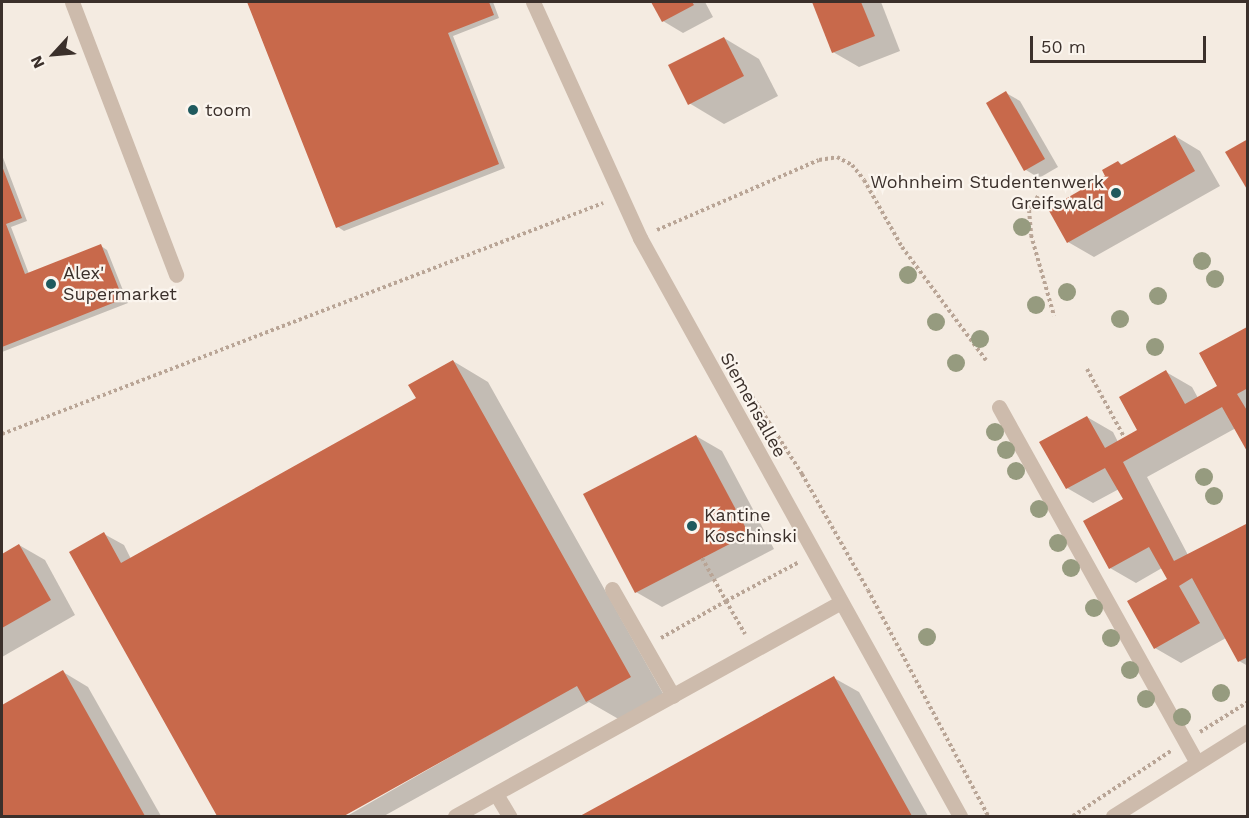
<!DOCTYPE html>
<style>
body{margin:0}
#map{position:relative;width:1249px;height:818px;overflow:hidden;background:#f4ebe1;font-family:"Work Sans",sans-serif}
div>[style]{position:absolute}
.shadow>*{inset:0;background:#0003}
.building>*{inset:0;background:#c8694b}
.path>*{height:4px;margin-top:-2px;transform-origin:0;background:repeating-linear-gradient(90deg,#b9a596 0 3px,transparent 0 6px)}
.minor>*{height:15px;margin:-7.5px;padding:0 7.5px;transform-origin:7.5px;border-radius:7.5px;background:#cdbbac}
.trees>*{width:18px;height:18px;margin:-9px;border-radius:50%;background:#969b7f}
.dots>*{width:16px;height:16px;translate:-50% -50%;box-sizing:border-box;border:3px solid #fbf5ee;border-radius:50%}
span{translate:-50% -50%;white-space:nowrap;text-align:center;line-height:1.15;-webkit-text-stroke:4.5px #fbf5ee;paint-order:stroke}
.poi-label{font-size:18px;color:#3b302b}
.left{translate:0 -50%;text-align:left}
.right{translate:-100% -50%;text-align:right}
.street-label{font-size:18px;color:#3b302b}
.frame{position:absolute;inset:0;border:3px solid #3b302b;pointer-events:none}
.north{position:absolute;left:24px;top:24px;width:60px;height:60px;-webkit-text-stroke:4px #fbf5ee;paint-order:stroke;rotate:244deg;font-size:16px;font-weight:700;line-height:24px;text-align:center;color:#3b302b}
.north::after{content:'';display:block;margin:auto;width:21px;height:27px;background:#3b302b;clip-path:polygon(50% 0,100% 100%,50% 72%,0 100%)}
.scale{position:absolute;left:1030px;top:36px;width:176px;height:27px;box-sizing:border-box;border:3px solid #3b302b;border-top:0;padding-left:8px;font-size:18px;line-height:21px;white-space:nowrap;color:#3b302b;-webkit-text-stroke:4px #fbf5ee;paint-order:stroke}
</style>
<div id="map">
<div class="shadow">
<div style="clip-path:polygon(249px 2px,493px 2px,499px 18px,453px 36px,505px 168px,344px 231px,338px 227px)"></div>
<div style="clip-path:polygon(653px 2px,705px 2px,713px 17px,683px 33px,663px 21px)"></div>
<div style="clip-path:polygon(814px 2px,881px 2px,900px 51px,859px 67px,833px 52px)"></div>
<div style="clip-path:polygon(724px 38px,759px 59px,778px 96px,724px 124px,689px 103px)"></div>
<div style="clip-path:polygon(1006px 93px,1020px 101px,1058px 167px,1039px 178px,1026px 170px,988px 104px)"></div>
<div style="clip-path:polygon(1175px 136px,1200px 151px,1220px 186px,1094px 257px,1068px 242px,1118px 162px,1123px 165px)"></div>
<div style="clip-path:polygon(2px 155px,27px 221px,11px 227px,29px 274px,101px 246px,107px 250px,128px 303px,2px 352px)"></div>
<div style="clip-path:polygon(1247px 329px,1248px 450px,1236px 428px,1147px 477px,1188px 555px,1248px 525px,1248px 666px,1239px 661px,1226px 638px,1181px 663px,1155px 648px,1169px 580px,1162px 568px,1136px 583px,1110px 568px,1125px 500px,1119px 489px,1093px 503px,1067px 488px,1087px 417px,1113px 432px,1118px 442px,1139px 430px,1166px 372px,1192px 387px,1198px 398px,1219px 387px)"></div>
<div style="clip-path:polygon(453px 361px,488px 382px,665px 697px,622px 721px,589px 702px,384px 816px,347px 816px,583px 681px,341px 816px,219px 816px,71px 552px,104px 534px,124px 545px,131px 559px,417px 399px)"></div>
<div style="clip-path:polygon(696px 436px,722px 451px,774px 549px,662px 607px,636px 592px)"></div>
<div style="clip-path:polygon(19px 545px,45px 560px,75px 615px,2px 657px,2px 555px)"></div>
<div style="clip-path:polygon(63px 672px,88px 687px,161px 816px,2px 816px,2px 706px)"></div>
<div style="clip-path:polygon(834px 678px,859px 692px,928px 816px,583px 816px)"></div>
</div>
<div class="building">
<div style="clip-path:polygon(247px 2px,489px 2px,494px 15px,448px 33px,499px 164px,336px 228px)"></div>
<div style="clip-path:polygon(651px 2px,692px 2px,694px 5px,662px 22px)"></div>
<div style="clip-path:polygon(812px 2px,861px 2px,875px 36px,832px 53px)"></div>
<div style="clip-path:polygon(724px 37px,744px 76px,688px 105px,668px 65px)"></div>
<div style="clip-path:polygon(1006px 91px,1045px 159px,1024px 171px,986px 103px)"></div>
<div style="clip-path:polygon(1175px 135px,1195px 171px,1067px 243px,1048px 209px,1105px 176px,1102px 170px,1118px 161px,1121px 165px)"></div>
<div style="clip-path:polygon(1248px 139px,1248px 191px,1225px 152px)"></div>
<div style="clip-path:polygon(2px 166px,22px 218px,6px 224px,25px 274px,101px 244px,123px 299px,2px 347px)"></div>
<div style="clip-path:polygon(1247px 327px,1248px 388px,1237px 394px,1248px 412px,1248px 453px,1222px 407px,1123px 462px,1174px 561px,1248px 523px,1248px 657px,1238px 662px,1192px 578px,1179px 586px,1200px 623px,1154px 649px,1127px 601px,1167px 579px,1149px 547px,1109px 569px,1083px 521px,1123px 499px,1105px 468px,1066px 489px,1039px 442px,1087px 416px,1105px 448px,1137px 430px,1119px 397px,1166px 370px,1185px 404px,1217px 386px,1199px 353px)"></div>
<div style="clip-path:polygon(453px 360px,631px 677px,586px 702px,577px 686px,344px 816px,217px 816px,69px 552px,104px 532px,121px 563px,416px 398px,408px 385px)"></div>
<div style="clip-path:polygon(696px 435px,749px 534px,635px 593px,583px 494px)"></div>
<div style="clip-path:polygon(19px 544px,51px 600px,2px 628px,2px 554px)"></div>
<div style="clip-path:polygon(63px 670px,145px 816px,2px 816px,2px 705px)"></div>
<div style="clip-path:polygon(834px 676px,912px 816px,580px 816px,655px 775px)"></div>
</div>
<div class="path">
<div style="left:1038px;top:196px;width:17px;rotate:123deg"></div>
<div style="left:1029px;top:210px;width:25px;rotate:85deg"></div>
<div style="left:1031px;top:235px;width:84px;rotate:74.1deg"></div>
<div style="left:657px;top:230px;width:176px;rotate:-23.4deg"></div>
<div style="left:819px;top:160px;width:18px;rotate:-9deg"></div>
<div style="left:837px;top:157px;width:17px;rotate:28deg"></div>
<div style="left:852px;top:165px;width:19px;rotate:51deg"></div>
<div style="left:864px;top:180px;width:77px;rotate:60.4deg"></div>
<div style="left:902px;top:247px;width:141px;rotate:53.4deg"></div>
<div style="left:1087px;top:369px;width:77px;rotate:61.4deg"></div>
<div style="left:752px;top:396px;width:93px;rotate:57.3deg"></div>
<div style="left:802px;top:474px;width:133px;rotate:60.4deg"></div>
<div style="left:868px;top:590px;width:256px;rotate:62deg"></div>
<div style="left:2px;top:434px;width:644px;rotate:-21.02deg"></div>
<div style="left:702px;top:558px;width:49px;rotate:60.8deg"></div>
<div style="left:726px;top:601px;width:83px;rotate:-28.1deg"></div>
<div style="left:661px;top:638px;width:75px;rotate:-29.6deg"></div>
<div style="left:726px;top:601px;width:38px;rotate:60deg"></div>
<div style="left:1200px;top:732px;width:57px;rotate:-32deg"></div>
<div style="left:1073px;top:816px;width:118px;rotate:-33.6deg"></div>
</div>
<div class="minor">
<div style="left:72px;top:2px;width:292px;rotate:69.1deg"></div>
<div style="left:533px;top:2px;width:259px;rotate:65.6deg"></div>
<div style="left:640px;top:238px;width:661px;rotate:61.03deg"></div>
<div style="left:999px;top:407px;width:407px;rotate:60.9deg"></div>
<div style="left:612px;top:589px;width:123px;rotate:60.3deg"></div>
<div style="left:496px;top:794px;width:26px;rotate:59deg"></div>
<div style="left:455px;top:816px;width:441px;rotate:-29deg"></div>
<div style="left:1113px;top:816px;width:160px;rotate:-32.2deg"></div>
</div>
<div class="trees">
<div style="left:1022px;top:227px"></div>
<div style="left:1202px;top:261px"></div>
<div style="left:908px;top:275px"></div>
<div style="left:1215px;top:279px"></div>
<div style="left:1067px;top:292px"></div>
<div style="left:1158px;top:296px"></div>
<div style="left:1036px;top:305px"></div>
<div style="left:1120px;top:319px"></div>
<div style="left:936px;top:322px"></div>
<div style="left:980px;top:339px"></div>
<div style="left:1155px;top:347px"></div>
<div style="left:956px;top:363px"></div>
<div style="left:995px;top:432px"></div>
<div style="left:1006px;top:450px"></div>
<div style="left:1016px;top:471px"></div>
<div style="left:1204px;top:477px"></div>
<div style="left:1214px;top:496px"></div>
<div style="left:1039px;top:509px"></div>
<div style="left:1058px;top:543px"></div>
<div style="left:1071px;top:568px"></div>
<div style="left:1094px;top:608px"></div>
<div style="left:927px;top:637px"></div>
<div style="left:1111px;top:638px"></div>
<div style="left:1130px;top:670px"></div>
<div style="left:1221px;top:693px"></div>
<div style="left:1146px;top:699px"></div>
<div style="left:1182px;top:717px"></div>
</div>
<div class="dots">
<div style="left:193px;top:110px;background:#1f5a5e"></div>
<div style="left:1116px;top:193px;background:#1f5a5e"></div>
<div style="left:51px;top:284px;background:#1f5a5e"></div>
<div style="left:692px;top:526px;background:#1f5a5e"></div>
</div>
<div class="poi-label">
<span class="left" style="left:205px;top:110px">toom</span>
<span class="right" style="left:1104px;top:193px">Wohnheim Studentenwerk<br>Greifswald</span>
<span class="left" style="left:63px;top:284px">Alex'<br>Supermarket</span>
<span class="left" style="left:704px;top:526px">Kantine<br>Koschinski</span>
</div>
<div class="street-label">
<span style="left:753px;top:405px;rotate:61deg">Siemensallee</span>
</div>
<div class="frame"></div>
<div class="north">N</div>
<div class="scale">50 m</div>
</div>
